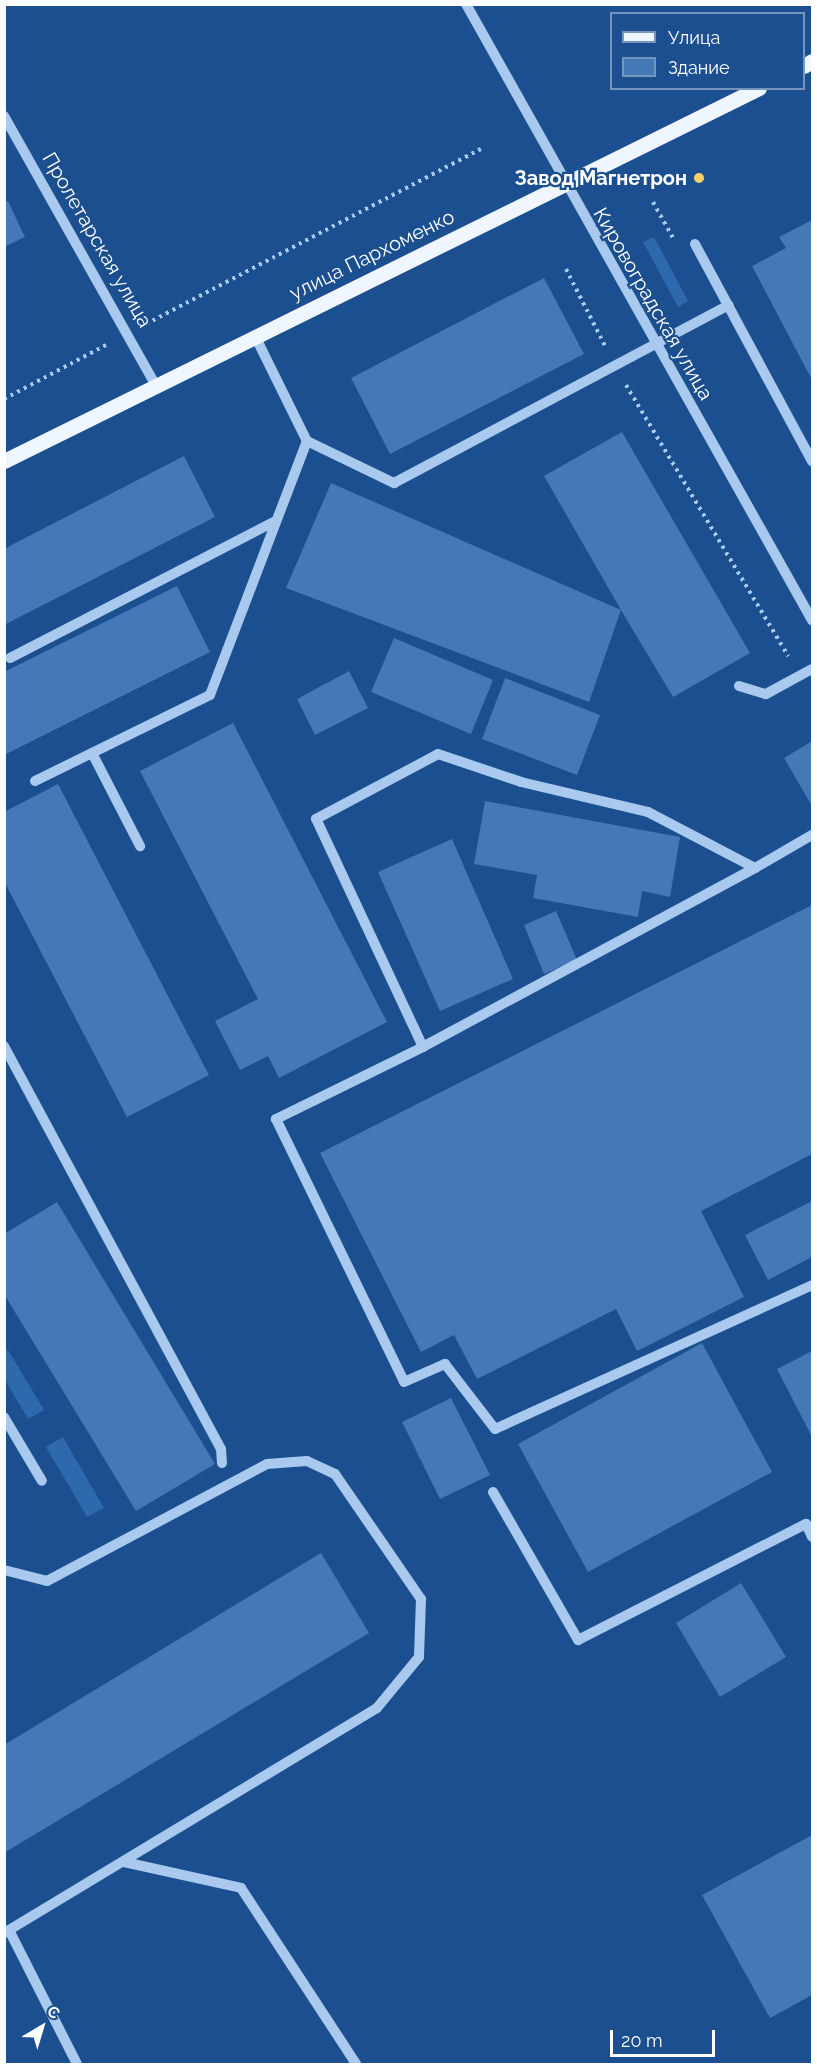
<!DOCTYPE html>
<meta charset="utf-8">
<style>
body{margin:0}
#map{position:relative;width:817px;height:2069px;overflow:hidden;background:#1b4f8f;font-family:Raleway,sans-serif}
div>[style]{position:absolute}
.green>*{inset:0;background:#2e69ad}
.building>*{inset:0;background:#4478b7}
.path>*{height:4px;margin-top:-2px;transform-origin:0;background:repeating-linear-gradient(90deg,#a9c9ee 0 3px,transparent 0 7.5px)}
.minor>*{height:10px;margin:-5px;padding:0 5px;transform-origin:5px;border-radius:5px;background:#a9c9ee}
.major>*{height:15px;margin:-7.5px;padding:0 7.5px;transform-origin:7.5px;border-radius:7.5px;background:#f0f6ff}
.dots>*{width:16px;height:16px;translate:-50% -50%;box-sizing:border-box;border:3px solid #1b4f8f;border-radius:50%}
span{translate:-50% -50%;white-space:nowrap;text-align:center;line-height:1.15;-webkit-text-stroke:4.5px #1b4f8f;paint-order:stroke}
.poi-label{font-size:20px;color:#fff;font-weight:700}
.right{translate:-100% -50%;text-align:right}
.street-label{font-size:20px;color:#fff}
.frame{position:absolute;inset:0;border:6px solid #fff;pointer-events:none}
.legend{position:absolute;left:610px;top:12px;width:195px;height:78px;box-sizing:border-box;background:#1b4f8f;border:2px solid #7695bc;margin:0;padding:8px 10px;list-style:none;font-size:18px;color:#fff}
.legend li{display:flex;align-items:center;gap:12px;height:30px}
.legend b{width:30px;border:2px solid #7695bc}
.north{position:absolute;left:12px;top:1997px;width:60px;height:60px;-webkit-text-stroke:4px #1b4f8f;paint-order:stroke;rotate:38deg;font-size:16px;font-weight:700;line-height:24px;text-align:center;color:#fff}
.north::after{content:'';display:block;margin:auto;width:21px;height:27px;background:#fff;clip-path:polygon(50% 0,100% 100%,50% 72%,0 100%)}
.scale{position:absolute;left:610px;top:2030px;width:105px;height:27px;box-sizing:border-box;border:3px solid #fff;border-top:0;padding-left:8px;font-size:18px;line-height:21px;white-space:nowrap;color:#fff;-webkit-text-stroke:4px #1b4f8f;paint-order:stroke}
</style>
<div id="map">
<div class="green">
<div style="clip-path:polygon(654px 237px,688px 301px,678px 307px,643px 242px)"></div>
<div style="clip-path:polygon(8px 1350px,44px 1410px,28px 1419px,5px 1380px,5px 1352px)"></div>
<div style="clip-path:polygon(63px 1437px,104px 1508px,87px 1517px,46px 1447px)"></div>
</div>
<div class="building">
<div style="clip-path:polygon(8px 201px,25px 237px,4px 247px,4px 203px)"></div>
<div style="clip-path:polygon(812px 220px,812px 380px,752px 266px,786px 248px,779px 237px)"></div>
<div style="clip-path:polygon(544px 278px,584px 354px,390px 454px,351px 378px)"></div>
<div style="clip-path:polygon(622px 432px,750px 653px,673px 697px,621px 610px,589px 702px,286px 588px,331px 483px,621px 610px,544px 476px)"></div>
<div style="clip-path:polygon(184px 456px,215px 517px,4px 625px,4px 549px)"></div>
<div style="clip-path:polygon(177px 586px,210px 652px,4px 755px,4px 672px)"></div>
<div style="clip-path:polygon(394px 638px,493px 680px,471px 734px,371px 692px)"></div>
<div style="clip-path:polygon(349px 671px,368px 708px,315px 735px,297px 699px)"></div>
<div style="clip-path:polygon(505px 678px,600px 715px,577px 775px,482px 739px)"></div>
<div style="clip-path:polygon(233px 723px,387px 1022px,279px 1078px,268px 1056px,240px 1070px,215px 1021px,258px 999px,140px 771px)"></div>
<div style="clip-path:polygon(812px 741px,812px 806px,784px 758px)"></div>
<div style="clip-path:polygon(58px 784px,209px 1075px,127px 1117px,4px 881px,4px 812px)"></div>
<div style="clip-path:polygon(485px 801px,680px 837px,670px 897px,642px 891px,638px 917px,533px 898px,537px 875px,474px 864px)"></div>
<div style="clip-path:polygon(452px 839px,513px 979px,440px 1011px,378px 872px)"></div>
<div style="clip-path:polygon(812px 905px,812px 1154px,701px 1211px,744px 1297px,637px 1351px,616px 1309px,477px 1379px,454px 1335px,421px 1352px,320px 1153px)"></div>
<div style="clip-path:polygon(556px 911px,577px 960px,544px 974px,524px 925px)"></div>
<div style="clip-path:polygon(812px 1201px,812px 1257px,768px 1280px,745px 1235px)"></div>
<div style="clip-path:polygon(57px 1202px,215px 1464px,136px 1511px,4px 1294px,4px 1234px)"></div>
<div style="clip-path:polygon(702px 1343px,772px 1472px,588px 1572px,518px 1444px)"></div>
<div style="clip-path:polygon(812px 1351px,812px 1437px,777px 1369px)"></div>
<div style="clip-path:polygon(451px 1398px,490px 1475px,440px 1499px,402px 1422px)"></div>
<div style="clip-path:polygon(321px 1553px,369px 1633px,4px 1853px,4px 1745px)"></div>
<div style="clip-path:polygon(741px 1583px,786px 1657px,720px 1697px,676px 1623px)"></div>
<div style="clip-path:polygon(812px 1835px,812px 1995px,770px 2018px,702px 1895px)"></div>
</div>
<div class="path">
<div style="left:653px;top:202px;width:41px;rotate:60.9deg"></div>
<div style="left:566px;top:269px;width:86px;rotate:63.1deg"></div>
<div style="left:146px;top:324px;width:378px;rotate:-27.6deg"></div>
<div style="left:626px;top:385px;width:316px;rotate:59.1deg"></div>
<div style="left:4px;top:399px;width:118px;rotate:-27.9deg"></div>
</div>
<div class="minor">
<div style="left:466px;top:4px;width:707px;rotate:60.68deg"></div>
<div style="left:4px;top:116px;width:308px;rotate:60.6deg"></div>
<div style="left:695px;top:244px;width:247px;rotate:61.7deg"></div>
<div style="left:255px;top:336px;width:117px;rotate:63.7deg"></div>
<div style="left:307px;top:441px;width:97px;rotate:25.8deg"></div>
<div style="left:394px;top:483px;width:379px;rotate:-28deg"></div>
<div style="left:10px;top:658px;width:299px;rotate:-27.3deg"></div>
<div style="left:739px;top:686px;width:28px;rotate:17deg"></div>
<div style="left:766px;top:694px;width:52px;rotate:-28.5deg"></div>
<div style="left:92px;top:753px;width:105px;rotate:62.7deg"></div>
<div style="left:35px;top:781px;width:195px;rotate:-26.2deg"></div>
<div style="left:210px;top:695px;width:272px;rotate:-69.1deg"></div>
<div style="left:755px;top:868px;width:377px;rotate:151.7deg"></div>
<div style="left:423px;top:1047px;width:164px;rotate:153.9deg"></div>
<div style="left:276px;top:1119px;width:292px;rotate:64deg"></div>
<div style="left:404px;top:1382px;width:45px;rotate:-23.7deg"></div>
<div style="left:445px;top:1364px;width:82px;rotate:52.4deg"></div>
<div style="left:495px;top:1429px;width:348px;rotate:-24.4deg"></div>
<div style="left:4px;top:1046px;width:458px;rotate:61.7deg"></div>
<div style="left:221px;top:1449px;width:14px;rotate:86deg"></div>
<div style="left:423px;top:1047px;width:252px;rotate:-115.1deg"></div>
<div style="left:316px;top:819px;width:138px;rotate:-28deg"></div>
<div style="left:438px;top:754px;width:88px;rotate:18.6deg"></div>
<div style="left:521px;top:782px;width:130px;rotate:13.3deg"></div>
<div style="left:648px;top:812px;width:121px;rotate:27.6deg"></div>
<div style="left:755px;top:868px;width:66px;rotate:-30.1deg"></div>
<div style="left:4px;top:1417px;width:74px;rotate:59.3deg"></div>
<div style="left:493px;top:1492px;width:171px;rotate:60.1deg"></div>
<div style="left:578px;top:1640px;width:256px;rotate:-27deg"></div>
<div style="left:806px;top:1524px;width:14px;rotate:65deg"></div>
<div style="left:4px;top:1570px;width:44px;rotate:14.3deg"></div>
<div style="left:47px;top:1581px;width:249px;rotate:-28deg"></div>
<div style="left:267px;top:1464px;width:40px;rotate:-4.3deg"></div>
<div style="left:307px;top:1461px;width:31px;rotate:25deg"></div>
<div style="left:335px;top:1474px;width:152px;rotate:55.5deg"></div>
<div style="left:421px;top:1599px;width:58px;rotate:92deg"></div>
<div style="left:419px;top:1657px;width:66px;rotate:129.5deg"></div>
<div style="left:377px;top:1708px;width:436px;rotate:148.9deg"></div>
<div style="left:124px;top:1862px;width:120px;rotate:12.5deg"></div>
<div style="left:241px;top:1888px;width:210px;rotate:56.8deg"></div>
<div style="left:9px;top:1930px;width:150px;rotate:63.1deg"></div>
</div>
<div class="major">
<div style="left:804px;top:66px;width:9px;rotate:-32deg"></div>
<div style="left:4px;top:461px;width:842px;rotate:-26.29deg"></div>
</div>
<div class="dots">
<div style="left:699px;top:178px;background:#ffd166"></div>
</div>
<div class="poi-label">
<span class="right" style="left:687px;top:178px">Завод Магнетрон</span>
</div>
<div class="street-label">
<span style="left:97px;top:240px;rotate:60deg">Пролетарская улица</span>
<span style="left:372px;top:255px;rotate:-26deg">улица Пархоменко</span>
<span style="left:653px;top:304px;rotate:60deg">Кировоградская улица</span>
</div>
<div class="frame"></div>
<ul class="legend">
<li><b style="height:8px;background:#f0f6ff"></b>Улица</li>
<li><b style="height:16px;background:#4478b7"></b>Здание</li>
</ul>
<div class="north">С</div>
<div class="scale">20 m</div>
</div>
